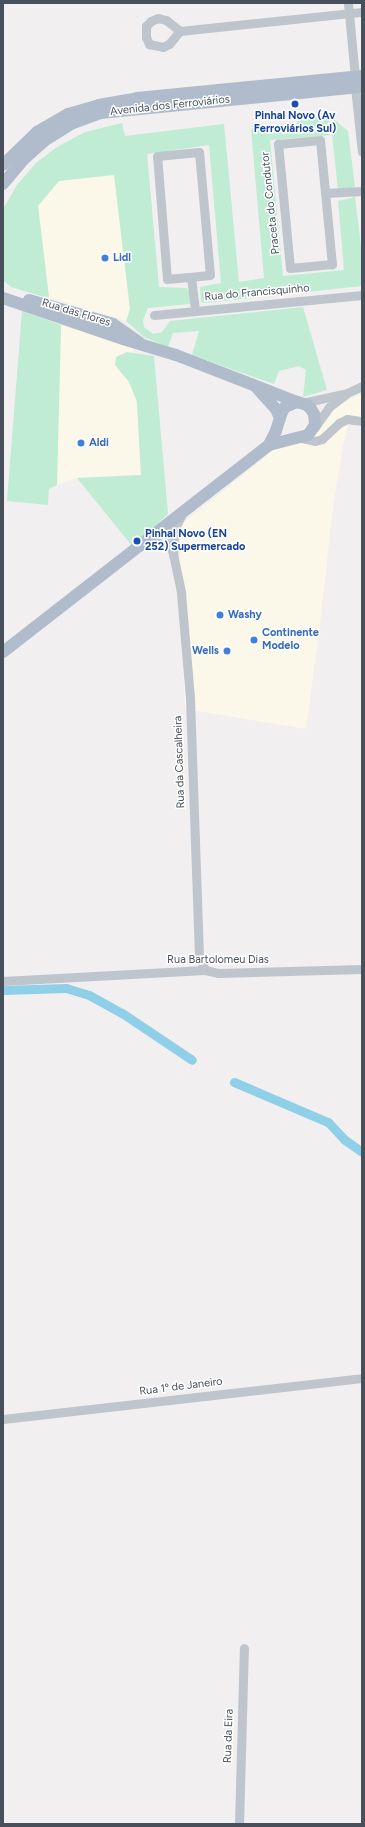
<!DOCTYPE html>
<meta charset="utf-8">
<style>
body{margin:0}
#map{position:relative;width:365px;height:1827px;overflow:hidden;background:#f1efef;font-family:Figtree,sans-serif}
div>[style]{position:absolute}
.commercial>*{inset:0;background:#fbf7e9}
.green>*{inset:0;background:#c0ecd4}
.canal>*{height:9px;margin:-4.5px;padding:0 4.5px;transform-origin:4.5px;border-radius:4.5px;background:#8fcfe7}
.minor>*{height:9px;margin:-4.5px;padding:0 4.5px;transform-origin:4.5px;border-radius:4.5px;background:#bec5cd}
.major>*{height:12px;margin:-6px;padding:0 6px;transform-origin:6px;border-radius:6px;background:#b0bccc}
.dots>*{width:11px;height:11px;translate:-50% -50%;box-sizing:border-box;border:2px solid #fff;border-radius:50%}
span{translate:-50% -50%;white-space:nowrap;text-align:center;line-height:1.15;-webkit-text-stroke:3px #fff;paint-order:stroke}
.street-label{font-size:11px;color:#48515b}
.transit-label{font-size:11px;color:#164399;font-weight:700}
.left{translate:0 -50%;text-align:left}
.shop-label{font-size:11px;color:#366cbe;font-weight:700}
.right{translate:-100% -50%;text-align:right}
.frame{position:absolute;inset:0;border:4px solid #48515b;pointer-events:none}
</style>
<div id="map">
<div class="commercial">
<div style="clip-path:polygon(114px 174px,131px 312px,126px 321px,49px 297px,38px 206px,59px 181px)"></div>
<div style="clip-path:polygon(61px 325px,133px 348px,141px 475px,77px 478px,57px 485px)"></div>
<div style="clip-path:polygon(362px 394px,362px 427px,349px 423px,343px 446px,333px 509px,319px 634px,306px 729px,185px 709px,180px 597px,180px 542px,183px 523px,274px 450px,334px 406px)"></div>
</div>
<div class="green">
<div style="clip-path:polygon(330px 116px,348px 131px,355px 187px,338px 190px,332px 135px,270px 140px,283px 276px,344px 270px,338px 201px,355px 197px,362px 254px,362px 286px,205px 303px,201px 302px,200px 287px,221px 283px,209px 145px,147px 154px,159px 287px,186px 288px,189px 291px,192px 302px,189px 304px,148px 308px,143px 320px,144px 327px,153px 334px,162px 332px,170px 321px,303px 307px,327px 390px,303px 397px,306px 370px,299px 366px,279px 371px,274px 384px,192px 355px,199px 331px,173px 333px,168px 347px,144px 337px,126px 321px,130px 309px,114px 175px,59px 181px,38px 206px,49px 297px,44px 297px,11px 287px,3px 280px,3px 209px,17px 185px,36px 163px,57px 147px,85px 132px,122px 123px,125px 136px,224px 124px,239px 282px,264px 278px,251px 129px)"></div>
<div style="clip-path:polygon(22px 311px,61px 325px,57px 485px,49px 489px,48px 505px,7px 501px)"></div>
<div style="clip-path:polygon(127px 352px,154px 356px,168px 514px,133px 547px,77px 478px,141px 475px,137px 402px,129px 382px,115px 365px,116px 357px)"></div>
</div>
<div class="canal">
<div style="left:3px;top:990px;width:63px;rotate:-1.8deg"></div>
<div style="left:66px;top:988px;width:24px;rotate:17deg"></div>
<div style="left:89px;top:995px;width:38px;rotate:29deg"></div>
<div style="left:122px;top:1013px;width:84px;rotate:33.9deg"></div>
<div style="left:234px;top:1082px;width:102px;rotate:23.1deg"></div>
<div style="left:328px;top:1122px;width:25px;rotate:47deg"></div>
<div style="left:345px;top:1140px;width:21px;rotate:35deg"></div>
</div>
<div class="minor">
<div style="left:348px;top:3px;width:74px;rotate:84.6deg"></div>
<div style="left:180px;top:31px;width:18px;rotate:-142deg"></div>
<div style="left:166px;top:20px;width:8px;rotate:-166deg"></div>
<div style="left:158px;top:18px;width:8px;rotate:157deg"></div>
<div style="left:151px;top:21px;width:7px;rotate:135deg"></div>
<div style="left:146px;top:26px;width:11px;rotate:90deg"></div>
<div style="left:146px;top:37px;width:8px;rotate:67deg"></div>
<div style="left:149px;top:44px;width:14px;rotate:12deg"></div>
<div style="left:163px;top:47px;width:7px;rotate:-27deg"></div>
<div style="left:169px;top:44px;width:17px;rotate:-50deg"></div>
<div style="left:180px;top:31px;width:183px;rotate:-6deg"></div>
<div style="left:355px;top:87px;width:65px;rotate:83.9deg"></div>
<div style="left:320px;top:140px;width:125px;rotate:84.5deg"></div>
<div style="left:332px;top:264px;width:42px;rotate:174.6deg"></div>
<div style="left:290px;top:268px;width:125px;rotate:-95.5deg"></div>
<div style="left:278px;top:144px;width:42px;rotate:-5.4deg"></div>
<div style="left:199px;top:152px;width:123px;rotate:84.9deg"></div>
<div style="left:210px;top:275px;width:43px;rotate:174.7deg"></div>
<div style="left:167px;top:279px;width:123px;rotate:-94.6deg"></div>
<div style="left:157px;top:156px;width:42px;rotate:-5.4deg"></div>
<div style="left:325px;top:193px;width:37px;rotate:-3deg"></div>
<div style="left:191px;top:277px;width:34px;rotate:83deg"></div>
<div style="left:154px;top:315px;width:209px;rotate:-5.5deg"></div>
<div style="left:302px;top:403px;width:46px;rotate:-12.5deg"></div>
<div style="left:347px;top:393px;width:17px;rotate:-25deg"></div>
<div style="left:314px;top:428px;width:26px;rotate:-54deg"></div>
<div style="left:329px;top:407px;width:20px;rotate:-37deg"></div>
<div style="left:302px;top:438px;width:13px;rotate:13deg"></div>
<div style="left:315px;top:441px;width:7px;rotate:-16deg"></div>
<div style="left:322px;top:439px;width:23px;rotate:-43deg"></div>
<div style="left:339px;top:423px;width:9px;rotate:-27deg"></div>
<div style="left:347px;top:419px;width:15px;rotate:8deg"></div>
<div style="left:181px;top:516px;width:16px;rotate:117deg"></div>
<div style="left:174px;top:530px;width:24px;rotate:92deg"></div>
<div style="left:173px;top:554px;width:40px;rotate:78deg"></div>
<div style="left:181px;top:593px;width:106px;rotate:85.1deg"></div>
<div style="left:190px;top:699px;width:257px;rotate:88deg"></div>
<div style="left:199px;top:956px;width:15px;rotate:67deg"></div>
<div style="left:148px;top:540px;width:14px"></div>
<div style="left:162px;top:540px;width:11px;rotate:41deg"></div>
<div style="left:170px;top:547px;width:7px;rotate:63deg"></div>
<div style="left:3px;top:981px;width:202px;rotate:-3.1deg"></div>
<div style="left:205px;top:970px;width:13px;rotate:13deg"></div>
<div style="left:218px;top:973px;width:144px;rotate:-1.6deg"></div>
<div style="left:3px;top:1419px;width:361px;rotate:-6.5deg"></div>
<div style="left:239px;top:1824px;width:176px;rotate:-88.4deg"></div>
</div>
<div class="major">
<div style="left:3px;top:165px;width:47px;rotate:-44.1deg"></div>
<div style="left:37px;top:132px;width:36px;rotate:-30deg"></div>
<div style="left:68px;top:114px;width:32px;rotate:-16deg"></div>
<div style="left:99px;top:105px;width:39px;rotate:-10deg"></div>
<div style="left:137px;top:98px;width:226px;rotate:-5.6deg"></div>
<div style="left:3px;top:184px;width:33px;rotate:-50deg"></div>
<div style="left:24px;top:159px;width:27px;rotate:-42deg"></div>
<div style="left:44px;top:141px;width:34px;rotate:-32deg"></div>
<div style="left:73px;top:123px;width:29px;rotate:-20deg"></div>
<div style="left:100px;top:113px;width:263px;rotate:-5.7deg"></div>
<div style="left:3px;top:298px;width:127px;rotate:18.9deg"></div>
<div style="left:123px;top:339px;width:55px;rotate:16.8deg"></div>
<div style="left:176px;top:355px;width:130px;rotate:21.2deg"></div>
<div style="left:29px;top:300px;width:87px;rotate:15.9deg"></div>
<div style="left:113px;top:324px;width:32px;rotate:35deg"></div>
<div style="left:257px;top:388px;width:28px;rotate:48deg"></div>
<div style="left:276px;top:409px;width:10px;rotate:66deg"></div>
<div style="left:3px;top:652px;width:337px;rotate:-37.9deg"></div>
<div style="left:269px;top:445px;width:40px;rotate:-14.4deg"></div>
<div style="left:308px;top:435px;width:12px;rotate:-55deg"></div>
<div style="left:315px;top:425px;width:11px;rotate:-95deg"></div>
<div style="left:314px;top:414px;width:6px;rotate:-121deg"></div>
<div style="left:311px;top:409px;width:6px;rotate:-135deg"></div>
<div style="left:307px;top:405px;width:10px;rotate:-163deg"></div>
<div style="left:297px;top:402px;width:13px;rotate:157deg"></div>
<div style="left:285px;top:407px;width:6px;rotate:121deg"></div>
<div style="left:282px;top:412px;width:20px;rotate:108deg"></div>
<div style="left:276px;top:431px;width:16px;rotate:117deg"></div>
</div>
<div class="dots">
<div style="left:295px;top:104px;background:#1a4fb4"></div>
<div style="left:105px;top:258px;background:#3f7fe0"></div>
<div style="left:81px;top:443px;background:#3f7fe0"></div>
<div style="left:137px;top:541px;background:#1a4fb4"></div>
<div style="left:220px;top:615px;background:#3f7fe0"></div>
<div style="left:254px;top:640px;background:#3f7fe0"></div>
<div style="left:227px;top:651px;background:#3f7fe0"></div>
</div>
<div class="street-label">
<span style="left:170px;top:106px;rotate:-6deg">Avenida dos Ferroviários</span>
<span style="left:271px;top:203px;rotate:-96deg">Praceta do Condutor</span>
<span style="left:257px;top:293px;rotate:-5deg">Rua do Francisquinho</span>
<span style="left:76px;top:313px;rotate:17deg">Rua das Flores</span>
<span style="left:180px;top:762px;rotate:-92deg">Rua da Cascalheira</span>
<span style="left:218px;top:960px">Rua Bartolomeu Dias</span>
<span style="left:181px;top:1387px;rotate:-7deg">Rua 1º de Janeiro</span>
<span style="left:229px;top:1736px;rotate:-88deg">Rua da Eira</span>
</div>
<div class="transit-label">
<span style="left:295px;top:123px">Pinhal Novo (Av<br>Ferroviários Sul)</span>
<span class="left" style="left:145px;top:541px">Pinhal Novo (EN<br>252) Supermercado</span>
</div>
<div class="shop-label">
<span class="left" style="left:113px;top:258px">Lidl</span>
<span class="left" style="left:89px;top:443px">Aldi</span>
<span class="left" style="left:228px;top:615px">Washy</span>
<span class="left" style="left:262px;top:640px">Continente<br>Modelo</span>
<span class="right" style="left:219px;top:651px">Wells</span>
</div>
<div class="frame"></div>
</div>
